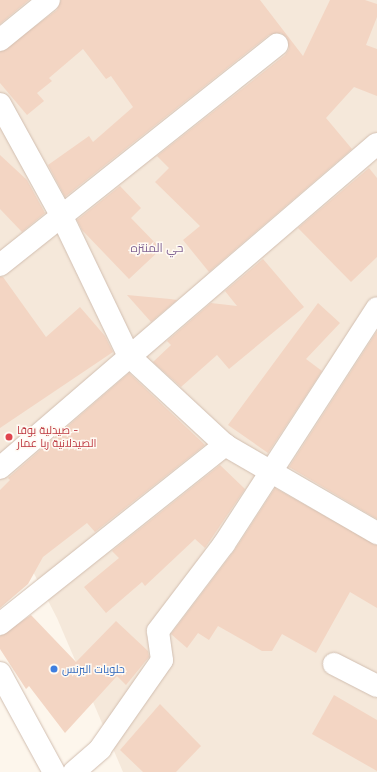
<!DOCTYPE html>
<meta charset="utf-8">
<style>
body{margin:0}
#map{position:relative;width:377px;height:772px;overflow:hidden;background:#fdf6ec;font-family:Inter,Cairo,sans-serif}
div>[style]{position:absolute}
.residential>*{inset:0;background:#f5e8da}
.building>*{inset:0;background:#f3d5c3}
.roads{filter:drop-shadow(0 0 1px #d1beb0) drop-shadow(0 0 1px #d1beb0)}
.minor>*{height:22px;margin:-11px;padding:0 11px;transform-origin:11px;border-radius:11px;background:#fff}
.dots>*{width:11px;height:11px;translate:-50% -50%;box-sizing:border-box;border:2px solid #fffaf3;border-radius:50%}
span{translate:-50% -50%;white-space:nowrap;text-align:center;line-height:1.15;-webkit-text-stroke:3px #fffaf3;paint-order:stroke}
.health-label{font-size:11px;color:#be3a42}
.left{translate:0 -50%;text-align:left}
.shop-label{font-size:11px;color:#366cbe}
.neighbourhood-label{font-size:12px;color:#846695}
</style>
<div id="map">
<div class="residential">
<div style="clip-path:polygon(0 0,377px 0,377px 772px,123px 772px,57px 618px,0 508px)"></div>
</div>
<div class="building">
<div style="clip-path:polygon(0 0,29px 0,0 24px)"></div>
<div style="clip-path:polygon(61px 0,260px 0,303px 56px,330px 0,365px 0,377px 4px,377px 17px,366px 45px,377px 49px,377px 96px,354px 87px,326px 118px,352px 149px,209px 272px,183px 240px,200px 226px,155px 182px,169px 168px,157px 156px,285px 55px,289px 49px,287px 38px,281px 33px,269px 35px,65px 197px,48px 165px,89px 136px,93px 142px,133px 107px,111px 76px,106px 79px,83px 49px,49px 78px,52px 81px,37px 93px,44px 101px,27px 115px,0 83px,0 52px,57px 10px)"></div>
<div style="clip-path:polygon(0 155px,27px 180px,45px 213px,22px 232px,0 209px)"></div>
<div style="clip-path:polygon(369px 168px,377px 178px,377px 257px,351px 282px,298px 228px)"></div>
<div style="clip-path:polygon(120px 186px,141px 208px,131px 218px,161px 249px,129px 279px,82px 230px,77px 220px)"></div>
<div style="clip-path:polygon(263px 259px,304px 307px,229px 369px,217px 355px,181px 387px,153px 362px,171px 345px,167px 341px,211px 303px,237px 306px,225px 291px)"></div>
<div style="clip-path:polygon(0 277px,3px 277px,46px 337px,80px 307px,105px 336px,113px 352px,0 428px)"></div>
<div style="clip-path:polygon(127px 295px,170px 299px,177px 300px,151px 322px)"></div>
<div style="clip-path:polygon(318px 303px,340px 323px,306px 359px,322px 371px,268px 453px,228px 425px)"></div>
<div style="clip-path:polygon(377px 331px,377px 519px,289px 467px)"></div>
<div style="clip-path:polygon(129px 373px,205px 445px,95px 532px,87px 523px,43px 557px,28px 584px,0 608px,0 490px,10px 480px,8px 478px)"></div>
<div style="clip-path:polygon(220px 465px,245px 489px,205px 548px,195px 539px,145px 586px,142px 582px,106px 613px,84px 587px,119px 558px,112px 551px)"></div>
<div style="clip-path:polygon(275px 488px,377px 545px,377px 608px,350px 592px,316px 653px,282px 634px,272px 651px,262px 651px,218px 626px,209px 640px,198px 633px,187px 648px,171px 634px,234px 551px)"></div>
<div style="clip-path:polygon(31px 615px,76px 662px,116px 621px,148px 651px,149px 657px,126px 685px,117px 676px,65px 733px,29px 686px,26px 689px,0 649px,0 636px)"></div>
<div style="clip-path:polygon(334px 695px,377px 720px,377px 771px,312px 734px)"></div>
<div style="clip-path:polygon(160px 704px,201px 746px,176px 772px,143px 772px,120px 750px)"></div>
</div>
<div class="roads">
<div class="minor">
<div style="left:0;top:40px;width:63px;rotate:-39.2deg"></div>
<div style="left:0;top:104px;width:129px;rotate:61.2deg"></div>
<div style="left:62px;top:217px;width:154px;rotate:64.3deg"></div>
<div style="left:129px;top:356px;width:131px;rotate:42.8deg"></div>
<div style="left:225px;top:445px;width:176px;rotate:30.1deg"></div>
<div style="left:0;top:265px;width:354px;rotate:-38.5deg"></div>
<div style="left:0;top:468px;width:497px;rotate:-40.7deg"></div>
<div style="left:0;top:624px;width:288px;rotate:-38.5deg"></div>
<div style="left:334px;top:664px;width:48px;rotate:27.1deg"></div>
<div style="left:0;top:673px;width:113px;rotate:61.4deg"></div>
<div style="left:74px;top:772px;width:35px;rotate:-41deg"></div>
<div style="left:100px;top:749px;width:108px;rotate:-55.1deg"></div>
<div style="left:162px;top:660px;width:29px;rotate:-98deg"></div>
<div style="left:158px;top:631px;width:109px;rotate:-52.8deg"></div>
<div style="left:224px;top:544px;width:281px;rotate:-57deg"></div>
</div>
</div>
<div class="dots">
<div style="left:9px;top:437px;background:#e0444e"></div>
<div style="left:54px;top:669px;background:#3f7fe0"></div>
</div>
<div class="health-label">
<span class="left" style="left:17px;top:437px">صيدلية بوقا -<br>الصيدلانية ربا عمار</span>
</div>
<div class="shop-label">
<span class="left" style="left:62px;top:669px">حلويات البرنس</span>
</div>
<div class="neighbourhood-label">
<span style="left:157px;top:248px">حي المنتزه</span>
</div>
</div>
